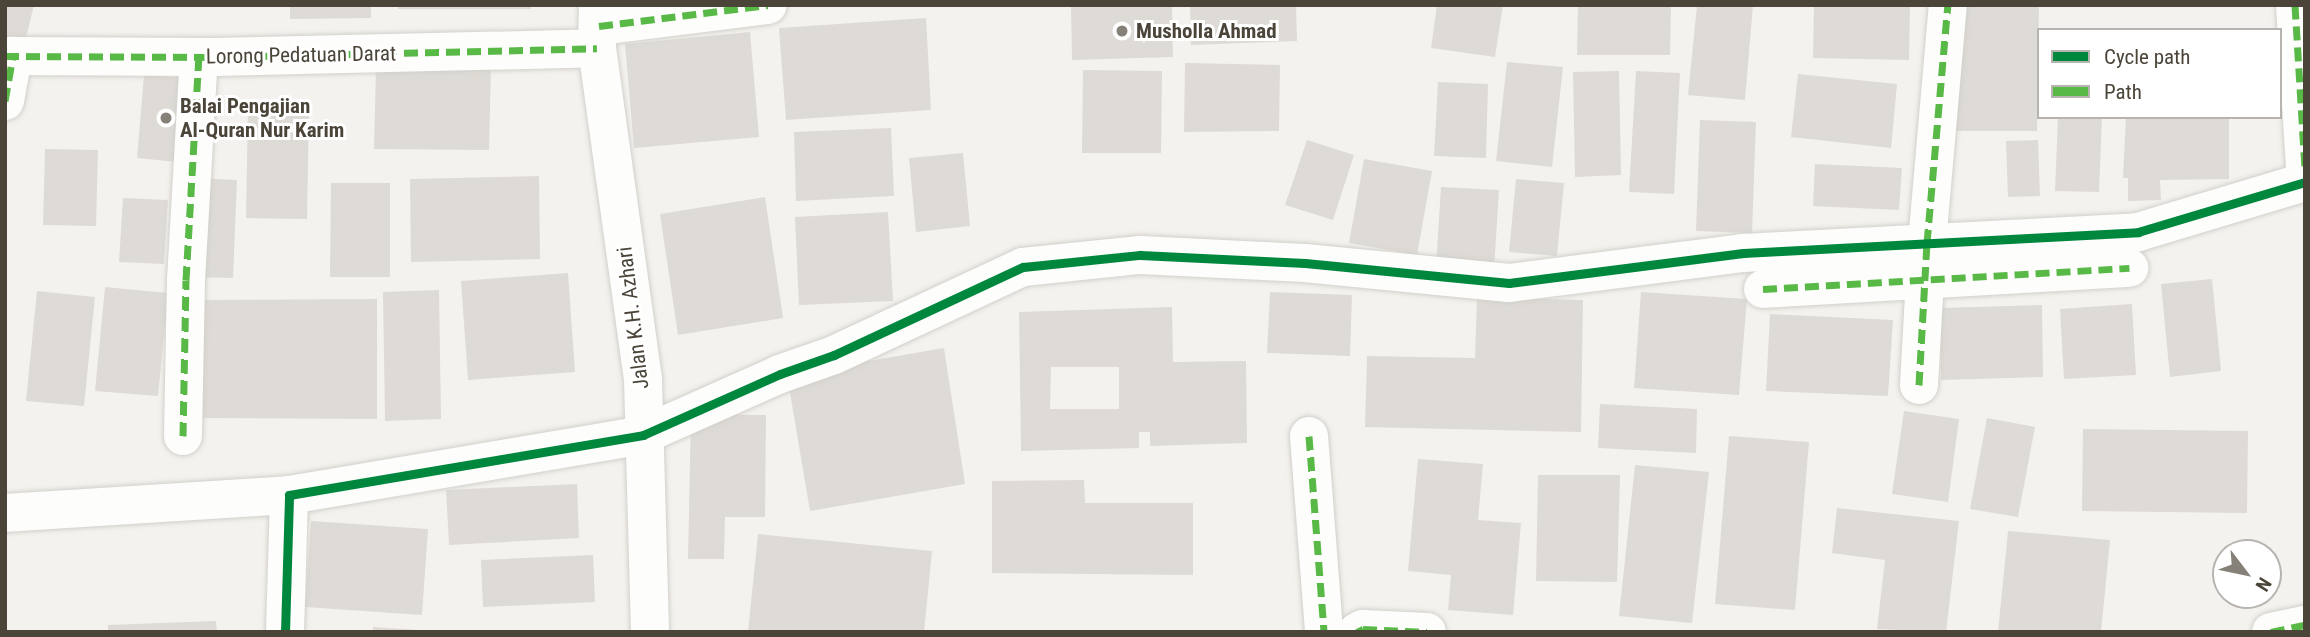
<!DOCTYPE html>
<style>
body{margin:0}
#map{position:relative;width:2310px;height:637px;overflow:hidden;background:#f4f2ee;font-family:"Roboto Condensed",sans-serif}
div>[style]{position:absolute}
.building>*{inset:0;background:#dedbd6}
.roads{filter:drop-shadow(0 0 2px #d2d0cb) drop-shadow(0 0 2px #d2d0cb)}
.minor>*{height:38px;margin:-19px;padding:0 19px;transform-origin:19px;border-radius:19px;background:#fdfdfc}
.quiet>*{height:7px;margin-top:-3.5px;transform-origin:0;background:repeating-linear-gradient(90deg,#58b947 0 14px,transparent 0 21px)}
.cycleway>*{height:9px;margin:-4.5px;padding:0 4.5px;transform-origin:4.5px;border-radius:4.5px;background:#00873e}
.dots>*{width:19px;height:19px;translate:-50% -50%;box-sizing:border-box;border:4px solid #fff;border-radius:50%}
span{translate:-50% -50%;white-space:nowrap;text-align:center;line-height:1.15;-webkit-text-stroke:6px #fff;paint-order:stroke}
.poi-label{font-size:21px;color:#4b4439;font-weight:700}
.left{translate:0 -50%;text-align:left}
.street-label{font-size:21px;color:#4b4439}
.frame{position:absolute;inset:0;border:7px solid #4b4439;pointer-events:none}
.legend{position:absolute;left:2037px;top:28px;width:245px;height:91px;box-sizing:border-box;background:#fff;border:2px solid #b7b4b0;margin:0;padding:9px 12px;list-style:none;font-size:21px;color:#4b4439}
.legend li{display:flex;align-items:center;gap:14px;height:35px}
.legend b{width:35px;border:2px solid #b7b4b0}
.north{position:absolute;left:2212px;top:539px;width:70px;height:70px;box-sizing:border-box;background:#fff;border:2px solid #b7b4b0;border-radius:50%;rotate:122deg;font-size:19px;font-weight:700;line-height:28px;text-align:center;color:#4b4439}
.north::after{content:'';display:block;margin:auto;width:24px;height:32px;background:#868178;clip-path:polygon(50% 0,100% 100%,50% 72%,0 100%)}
</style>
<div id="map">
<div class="building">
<div style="clip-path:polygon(5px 5px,34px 5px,24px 46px,5px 41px)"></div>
<div style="clip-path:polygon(290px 5px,371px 5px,371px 18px,290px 19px)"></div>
<div style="clip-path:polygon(398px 5px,531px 5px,531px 9px,398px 9px)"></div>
<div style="clip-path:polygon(1071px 5px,1172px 5px,1173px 57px,1072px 60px)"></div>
<div style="clip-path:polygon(1190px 5px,1296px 5px,1297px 41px,1191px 45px)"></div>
<div style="clip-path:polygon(1437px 5px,1503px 5px,1495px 57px,1431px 48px)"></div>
<div style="clip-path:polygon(1578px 5px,1671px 5px,1670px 55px,1577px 55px)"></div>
<div style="clip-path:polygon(1697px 5px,1753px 5px,1745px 100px,1688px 95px)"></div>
<div style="clip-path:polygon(1814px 5px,1910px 5px,1909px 60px,1813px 58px)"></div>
<div style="clip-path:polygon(1956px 5px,2039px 5px,2037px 131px,1954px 131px)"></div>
<div style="clip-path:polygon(926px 18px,931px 110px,786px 120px,779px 28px)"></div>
<div style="clip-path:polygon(750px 32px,759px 137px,634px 148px,625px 44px)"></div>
<div style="clip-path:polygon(1507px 62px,1563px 67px,1552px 167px,1496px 161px)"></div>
<div style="clip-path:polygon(1185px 63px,1280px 65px,1279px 131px,1184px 132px)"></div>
<div style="clip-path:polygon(376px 66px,491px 67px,489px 150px,374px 149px)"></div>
<div style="clip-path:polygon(1083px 70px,1162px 71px,1161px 153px,1082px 153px)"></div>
<div style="clip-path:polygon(1619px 71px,1621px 175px,1575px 177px,1573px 72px)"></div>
<div style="clip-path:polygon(1636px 71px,1680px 73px,1674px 194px,1629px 192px)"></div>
<div style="clip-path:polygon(1798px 74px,1897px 84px,1891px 148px,1791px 137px)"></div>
<div style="clip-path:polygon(144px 75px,194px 79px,187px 163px,137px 158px)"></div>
<div style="clip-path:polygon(1438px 82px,1488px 84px,1486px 158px,1434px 156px)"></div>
<div style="clip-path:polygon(248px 108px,309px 109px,307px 219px,246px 218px)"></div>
<div style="clip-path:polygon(2058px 117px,2102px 117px,2099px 192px,2055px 191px)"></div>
<div style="clip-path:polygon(2126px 117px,2229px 117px,2229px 179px,2160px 180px,2161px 200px,2128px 201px,2128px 178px,2123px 178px)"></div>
<div style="clip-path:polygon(1700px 120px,1756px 122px,1752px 233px,1696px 231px)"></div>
<div style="clip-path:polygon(891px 128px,894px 196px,796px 201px,794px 132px)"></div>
<div style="clip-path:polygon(1307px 140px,1354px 155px,1333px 220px,1285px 205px)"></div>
<div style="clip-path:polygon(2038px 140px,2040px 196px,2008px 197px,2006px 141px)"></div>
<div style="clip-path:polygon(45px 149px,98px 150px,96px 226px,43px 225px)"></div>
<div style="clip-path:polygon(963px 153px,970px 226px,916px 232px,909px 158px)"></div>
<div style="clip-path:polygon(1364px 159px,1432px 171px,1417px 255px,1349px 243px)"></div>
<div style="clip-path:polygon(1815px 164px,1902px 168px,1899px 210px,1813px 206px)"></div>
<div style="clip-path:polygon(539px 176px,540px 259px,411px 262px,410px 179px)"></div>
<div style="clip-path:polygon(194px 178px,237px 180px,233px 278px,189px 277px)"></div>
<div style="clip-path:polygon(1516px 179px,1564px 183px,1557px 256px,1509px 252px)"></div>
<div style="clip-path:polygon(331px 183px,390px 183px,390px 277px,330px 277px)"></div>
<div style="clip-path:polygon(1441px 187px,1499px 190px,1494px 270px,1436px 267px)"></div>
<div style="clip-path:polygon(765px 197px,783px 318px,678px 335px,660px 214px)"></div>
<div style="clip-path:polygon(123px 198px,168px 200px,164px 264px,119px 262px)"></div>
<div style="clip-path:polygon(888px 212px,893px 301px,799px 305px,795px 217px)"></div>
<div style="clip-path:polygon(568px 273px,575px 372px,468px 380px,461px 281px)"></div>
<div style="clip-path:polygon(2212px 279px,2221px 371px,2170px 377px,2161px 284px)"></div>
<div style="clip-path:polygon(105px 287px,168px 293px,158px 396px,95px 391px)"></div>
<div style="clip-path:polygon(439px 290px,441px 419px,385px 421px,383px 292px)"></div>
<div style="clip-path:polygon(37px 291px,95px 297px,84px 406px,26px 401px)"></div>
<div style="clip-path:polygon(1270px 292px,1352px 295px,1350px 356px,1267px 353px)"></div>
<div style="clip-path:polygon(1641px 292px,1747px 299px,1739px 395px,1634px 388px)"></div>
<div style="clip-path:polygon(1477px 297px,1583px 300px,1581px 432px,1365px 427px,1367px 356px,1475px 358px)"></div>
<div style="clip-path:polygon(377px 299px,377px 419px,190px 418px,190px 300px)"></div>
<div style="clip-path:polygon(2132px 304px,2136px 375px,2064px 379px,2060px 309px)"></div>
<div style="clip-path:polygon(2042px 305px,2043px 377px,1941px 380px,1940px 308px)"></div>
<div style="clip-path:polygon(evenodd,1172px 307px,1173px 362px,1246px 361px,1247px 443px,1150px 446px,1150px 432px,1139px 432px,1139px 448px,1021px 451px,1019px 312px,1172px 307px,1051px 367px,1119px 367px,1119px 409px,1050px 409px,1051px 367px)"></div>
<div style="clip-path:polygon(1770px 314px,1893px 320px,1888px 396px,1766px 391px)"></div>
<div style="clip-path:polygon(944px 348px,965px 484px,810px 511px,787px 375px)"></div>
<div style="clip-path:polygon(1600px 404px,1697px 409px,1696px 453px,1598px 448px)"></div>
<div style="clip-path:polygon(1904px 411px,1959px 419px,1948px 502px,1892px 494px)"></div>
<div style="clip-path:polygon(691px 414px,766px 415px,765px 517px,725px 517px,724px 559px,688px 559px)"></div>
<div style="clip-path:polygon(1987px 418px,2035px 427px,2018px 517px,1970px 509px)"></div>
<div style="clip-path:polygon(2083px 429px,2248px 431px,2247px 513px,2082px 511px)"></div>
<div style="clip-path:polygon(1729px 436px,1809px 442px,1795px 610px,1715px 604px)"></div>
<div style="clip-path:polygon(1418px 459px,1483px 464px,1478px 520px,1521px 523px,1513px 615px,1448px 610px,1451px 575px,1408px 571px)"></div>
<div style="clip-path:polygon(1635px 465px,1709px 472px,1692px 623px,1619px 616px)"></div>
<div style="clip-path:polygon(1538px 475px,1620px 475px,1617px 582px,1536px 581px)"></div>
<div style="clip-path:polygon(1084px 480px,1085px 503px,1193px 503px,1193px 575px,992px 573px,992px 481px)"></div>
<div style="clip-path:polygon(577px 484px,579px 538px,449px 545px,446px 490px)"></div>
<div style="clip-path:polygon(1837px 508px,1959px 521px,1946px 632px,1877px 629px,1885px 560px,1832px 553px)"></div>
<div style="clip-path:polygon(311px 521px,428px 529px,422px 615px,305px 607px)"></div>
<div style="clip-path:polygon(2008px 531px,2110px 540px,2101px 632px,1998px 632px)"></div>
<div style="clip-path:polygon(758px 534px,932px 551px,924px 632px,748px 632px)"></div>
<div style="clip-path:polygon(593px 555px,595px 602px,483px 607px,481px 560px)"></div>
<div style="clip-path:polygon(216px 621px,217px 632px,108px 632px,108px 625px)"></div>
<div style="clip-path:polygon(373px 627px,419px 630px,419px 632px,373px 632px)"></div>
</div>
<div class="roads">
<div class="minor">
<div style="left:598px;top:5px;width:43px;rotate:91.3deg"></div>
<div style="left:597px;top:48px;width:335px;rotate:82.1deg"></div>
<div style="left:643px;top:380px;width:252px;rotate:88.4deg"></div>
<div style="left:2295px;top:5px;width:165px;rotate:86.5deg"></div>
<div style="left:599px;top:26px;width:170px;rotate:-7.1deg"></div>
<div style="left:5px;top:56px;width:210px;rotate:0.3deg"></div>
<div style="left:215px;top:57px;width:382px;rotate:-1.3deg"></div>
<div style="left:5px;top:101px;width:46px;rotate:-79.9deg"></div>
<div style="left:1763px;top:289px;width:367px;rotate:-3.3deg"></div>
<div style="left:1919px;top:385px;width:142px;rotate:-86.8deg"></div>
<div style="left:1927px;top:243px;width:239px;rotate:-85deg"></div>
<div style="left:183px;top:436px;width:156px;rotate:-88.9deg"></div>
<div style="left:186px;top:280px;width:223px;rotate:-86.7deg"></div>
<div style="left:1309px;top:436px;width:197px;rotate:85.6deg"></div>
<div style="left:5px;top:513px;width:285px;rotate:-3.6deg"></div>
<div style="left:285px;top:632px;width:137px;rotate:-88.3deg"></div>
<div style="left:289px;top:495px;width:359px;rotate:-9.6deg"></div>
<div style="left:643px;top:435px;width:150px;rotate:-24deg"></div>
<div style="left:780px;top:374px;width:57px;rotate:-19.4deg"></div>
<div style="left:834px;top:355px;width:208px;rotate:-25deg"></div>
<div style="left:1023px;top:267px;width:118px;rotate:-5.9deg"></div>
<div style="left:1140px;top:255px;width:165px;rotate:2.8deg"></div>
<div style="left:1305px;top:263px;width:205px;rotate:5.6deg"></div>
<div style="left:1509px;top:283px;width:236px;rotate:-7.3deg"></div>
<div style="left:1743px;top:253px;width:396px;rotate:-3deg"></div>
<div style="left:2138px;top:232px;width:174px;rotate:-16.7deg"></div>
<div style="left:1357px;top:632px;width:7px;rotate:-27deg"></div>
<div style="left:1363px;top:629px;width:64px;rotate:2.7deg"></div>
<div style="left:2271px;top:632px;width:35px;rotate:-12deg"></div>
</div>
</div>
<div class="quiet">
<div style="left:2295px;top:5px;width:165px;rotate:86.5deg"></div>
<div style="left:599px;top:26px;width:170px;rotate:-7.1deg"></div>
<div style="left:5px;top:56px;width:210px;rotate:0.3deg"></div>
<div style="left:215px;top:57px;width:382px;rotate:-1.3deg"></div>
<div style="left:5px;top:101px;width:46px;rotate:-79.9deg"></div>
<div style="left:1763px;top:289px;width:367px;rotate:-3.3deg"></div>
<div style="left:1919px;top:385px;width:142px;rotate:-86.8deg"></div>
<div style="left:1927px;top:243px;width:239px;rotate:-85deg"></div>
<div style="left:183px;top:436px;width:156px;rotate:-88.9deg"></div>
<div style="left:186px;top:280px;width:223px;rotate:-86.7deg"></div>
<div style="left:1309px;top:436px;width:197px;rotate:85.6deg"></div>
<div style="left:1357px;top:632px;width:7px;rotate:-27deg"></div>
<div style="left:1363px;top:629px;width:64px;rotate:2.7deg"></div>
<div style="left:2271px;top:632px;width:35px;rotate:-12deg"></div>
</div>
<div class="cycleway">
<div style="left:285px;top:632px;width:137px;rotate:-88.3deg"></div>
<div style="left:289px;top:495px;width:359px;rotate:-9.6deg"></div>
<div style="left:643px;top:435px;width:150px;rotate:-24deg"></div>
<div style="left:780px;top:374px;width:57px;rotate:-19.4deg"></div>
<div style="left:834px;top:355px;width:208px;rotate:-25deg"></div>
<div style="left:1023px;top:267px;width:118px;rotate:-5.9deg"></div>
<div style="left:1140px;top:255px;width:165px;rotate:2.8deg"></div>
<div style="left:1305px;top:263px;width:205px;rotate:5.6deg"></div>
<div style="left:1509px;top:283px;width:236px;rotate:-7.3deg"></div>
<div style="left:1743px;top:253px;width:396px;rotate:-3deg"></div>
<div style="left:2138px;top:232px;width:174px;rotate:-16.7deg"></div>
</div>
<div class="dots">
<div style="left:1122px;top:31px;background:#868178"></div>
<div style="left:166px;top:118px;background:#868178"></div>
</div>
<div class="poi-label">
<span class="left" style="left:1136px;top:31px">Musholla Ahmad</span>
<span class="left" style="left:180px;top:118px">Balai Pengajian<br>Al-Quran Nur Karim</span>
</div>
<div class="street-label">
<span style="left:301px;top:55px;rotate:-1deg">Lorong Pedatuan Darat</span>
<span style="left:633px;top:318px;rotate:-97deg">Jalan K.H. Azhari</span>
</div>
<div class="frame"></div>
<ul class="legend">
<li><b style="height:9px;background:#00873e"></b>Cycle path</li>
<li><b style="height:9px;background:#58b947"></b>Path</li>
</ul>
<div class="north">N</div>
</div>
